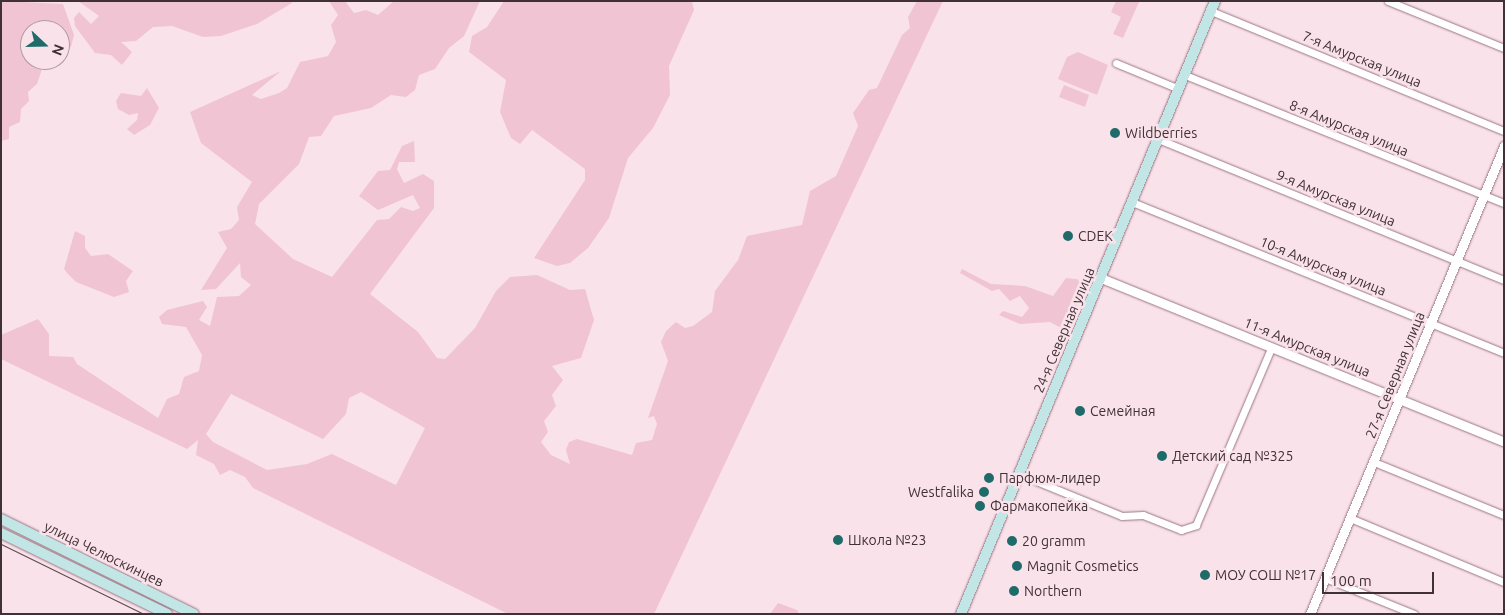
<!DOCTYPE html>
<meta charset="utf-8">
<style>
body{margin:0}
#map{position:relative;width:1505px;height:615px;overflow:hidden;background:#fae2ea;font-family:Ubuntu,sans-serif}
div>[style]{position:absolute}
.green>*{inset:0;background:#f0c4d3}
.roads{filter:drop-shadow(0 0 1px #997683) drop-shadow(0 0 1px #997683)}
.minor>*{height:7px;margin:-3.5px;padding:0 3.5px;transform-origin:3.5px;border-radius:3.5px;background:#fff}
.tertiary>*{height:9px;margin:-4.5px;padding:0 4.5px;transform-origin:4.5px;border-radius:4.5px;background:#fff}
.secondary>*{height:10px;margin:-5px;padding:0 5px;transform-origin:5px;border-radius:5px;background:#c1e6e5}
.tram>*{height:1px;margin:-0.5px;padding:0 0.5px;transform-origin:0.5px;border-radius:0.5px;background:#59494e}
.dots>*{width:14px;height:14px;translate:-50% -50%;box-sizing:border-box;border:2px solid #fae2ea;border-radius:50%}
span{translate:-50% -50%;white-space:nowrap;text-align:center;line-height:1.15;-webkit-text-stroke:5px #fae2ea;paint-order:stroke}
.street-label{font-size:14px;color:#403136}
.poi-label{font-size:14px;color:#403136}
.left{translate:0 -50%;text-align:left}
.right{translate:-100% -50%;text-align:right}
.frame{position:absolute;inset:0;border:2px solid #403136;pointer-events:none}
.north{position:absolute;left:20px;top:20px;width:50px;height:50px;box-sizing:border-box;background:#fae2ea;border:1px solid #b09ba2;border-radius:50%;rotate:111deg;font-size:14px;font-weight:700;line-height:20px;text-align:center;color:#403136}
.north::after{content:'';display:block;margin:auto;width:18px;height:22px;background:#1f6b6a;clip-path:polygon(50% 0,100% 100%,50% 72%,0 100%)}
.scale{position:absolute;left:1322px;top:572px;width:112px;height:22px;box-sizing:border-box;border:2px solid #403136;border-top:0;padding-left:6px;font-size:15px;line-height:18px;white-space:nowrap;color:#403136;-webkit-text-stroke:4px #fae2ea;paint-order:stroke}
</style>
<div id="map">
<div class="green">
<div style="clip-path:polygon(1px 1px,63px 4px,74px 35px,71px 47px,60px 49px,60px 30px,30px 30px,30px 60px,45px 60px,37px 84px,28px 92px,29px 101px,21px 109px,20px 122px,9px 127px,9px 139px,1px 141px)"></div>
<div style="clip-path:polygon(78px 1px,291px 1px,292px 3px,257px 24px,221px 36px,203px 37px,172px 26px,153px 27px,136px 41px,121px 42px,132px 52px,122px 65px,111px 55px,95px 53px,75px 26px,74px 18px,79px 12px,91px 24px,99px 16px)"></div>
<div style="clip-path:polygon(evenodd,329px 1px,345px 1px,354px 13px,366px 10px,378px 15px,394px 1px,480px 1px,464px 36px,449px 48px,435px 69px,419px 75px,415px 90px,406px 97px,391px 95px,371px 108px,334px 116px,321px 136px,309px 137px,299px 164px,259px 204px,255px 224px,293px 259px,332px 277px,377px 220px,389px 219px,401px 207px,413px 211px,420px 208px,413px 195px,378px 210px,359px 196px,378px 171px,390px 170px,402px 146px,414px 141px,415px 162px,399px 162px,397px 169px,404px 183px,423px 174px,434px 181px,434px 208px,370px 294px,418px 332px,437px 358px,445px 359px,475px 328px,496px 291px,510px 277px,537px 275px,570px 290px,585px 289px,594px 320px,581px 358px,552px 366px,563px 380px,552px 395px,556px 406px,544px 421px,548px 432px,541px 442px,551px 455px,570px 464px,566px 450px,569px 442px,577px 439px,632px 455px,636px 443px,652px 440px,657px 424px,654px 416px,648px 418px,668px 361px,661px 342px,666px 331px,676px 322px,685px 328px,693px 326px,712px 312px,715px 291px,738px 260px,747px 236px,802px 225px,810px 191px,836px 176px,858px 126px,853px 113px,869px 90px,877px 88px,902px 35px,910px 28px,908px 17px,917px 1px,943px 1px,654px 614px,508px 614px,253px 488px,245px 477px,230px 470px,220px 475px,214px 464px,196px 455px,198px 440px,187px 449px,1px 359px,1px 335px,38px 319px,49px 334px,49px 356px,73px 357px,77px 364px,158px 418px,167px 399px,179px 394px,184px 377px,199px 371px,202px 355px,186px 327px,162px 324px,159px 317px,167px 310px,203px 301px,207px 307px,199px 320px,210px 326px,217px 297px,239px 296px,251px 285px,241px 277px,240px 263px,216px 289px,201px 290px,227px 248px,218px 232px,231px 229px,239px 220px,237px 207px,252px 182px,201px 143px,190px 112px,281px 71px,252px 95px,261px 99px,279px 93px,287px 88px,300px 62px,328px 56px,336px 42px,331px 25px,338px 15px,329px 1px,361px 392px,425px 428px,396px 485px,332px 454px,307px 464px,267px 470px,213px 442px,206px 434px,231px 394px,323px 439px,346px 414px,349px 398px,361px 392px)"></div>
<div style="clip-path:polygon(504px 1px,692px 1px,694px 10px,669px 66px,670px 95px,653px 128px,628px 158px,609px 218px,588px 248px,570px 263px,557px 266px,534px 258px,585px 180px,585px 169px,532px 130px,520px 144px,511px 138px,500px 112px,506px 80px,469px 52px,472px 36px,487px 27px)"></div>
<div style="clip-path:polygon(1116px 1px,1139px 2px,1123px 38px,1113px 34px,1121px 17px,1111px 12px)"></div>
<div style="clip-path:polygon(1078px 52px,1108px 65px,1097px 95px,1058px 79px,1067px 57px)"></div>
<div style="clip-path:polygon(1064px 85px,1089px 95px,1085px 107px,1059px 97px)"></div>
<div style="clip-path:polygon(147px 88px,159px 108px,150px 125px,134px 135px,127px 129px,137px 120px,138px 113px,129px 115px,118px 109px,116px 101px,121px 93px,141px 96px)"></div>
<div style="clip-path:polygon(75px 231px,85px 236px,85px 248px,91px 256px,108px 254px,133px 271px,126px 281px,129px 292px,114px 297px,76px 282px,68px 274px,64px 269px)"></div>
<div style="clip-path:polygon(962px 269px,991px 284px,1025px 286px,1053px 296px,1066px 278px,1084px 280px,1085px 286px,1067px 331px,1050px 322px,1020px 324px,999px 315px,1003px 311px,1022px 317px,1029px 308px,1020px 296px,1010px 301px,999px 289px,992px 291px,960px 273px)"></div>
<div style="clip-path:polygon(778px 603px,797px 610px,799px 614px,770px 614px)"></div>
</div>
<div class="roads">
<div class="minor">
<div style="left:1388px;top:1px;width:125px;rotate:22.1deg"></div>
<div style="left:1211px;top:11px;width:317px;rotate:22.3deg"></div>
<div style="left:1116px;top:63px;width:68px;rotate:22.4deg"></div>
<div style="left:1185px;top:75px;width:344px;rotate:21.9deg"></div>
<div style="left:1158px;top:139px;width:374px;rotate:22.2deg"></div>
<div style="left:1132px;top:202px;width:401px;rotate:22.1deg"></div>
<div style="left:1374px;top:462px;width:140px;rotate:22.2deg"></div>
<div style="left:1019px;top:474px;width:111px;rotate:22.2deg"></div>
<div style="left:1122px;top:516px;width:21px;rotate:-3deg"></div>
<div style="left:1143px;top:515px;width:41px;rotate:21.5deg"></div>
<div style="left:1181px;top:530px;width:16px;rotate:-18deg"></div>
<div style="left:1196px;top:525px;width:192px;rotate:-67deg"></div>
<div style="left:1350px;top:518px;width:167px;rotate:22.6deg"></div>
<div style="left:1325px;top:578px;width:96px;rotate:22deg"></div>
</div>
<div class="tertiary">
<div style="left:1101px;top:278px;width:435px;rotate:22.1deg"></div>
<div style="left:1310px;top:614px;width:507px;rotate:-67.48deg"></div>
</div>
<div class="secondary">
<div style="left:1px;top:519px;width:215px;rotate:26.2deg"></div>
<div style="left:1px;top:533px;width:185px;rotate:26deg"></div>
<div style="left:961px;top:614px;width:664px;rotate:-67.49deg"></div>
</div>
</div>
<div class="tram">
<div style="left:1px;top:544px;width:159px;rotate:26.1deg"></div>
</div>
<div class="dots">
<div style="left:1115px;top:133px;background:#1f6b6a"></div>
<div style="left:1068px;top:236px;background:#1f6b6a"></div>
<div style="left:1080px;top:411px;background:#1f6b6a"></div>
<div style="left:1162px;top:456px;background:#1f6b6a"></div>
<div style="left:989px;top:478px;background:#1f6b6a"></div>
<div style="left:984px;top:492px;background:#1f6b6a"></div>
<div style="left:980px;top:506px;background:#1f6b6a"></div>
<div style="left:838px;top:540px;background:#1f6b6a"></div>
<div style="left:1012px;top:541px;background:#1f6b6a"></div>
<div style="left:1017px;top:566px;background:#1f6b6a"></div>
<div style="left:1205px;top:575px;background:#1f6b6a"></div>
<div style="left:1014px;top:591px;background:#1f6b6a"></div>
</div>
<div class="street-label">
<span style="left:1362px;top:59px;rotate:22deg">7-я Амурская улица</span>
<span style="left:1349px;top:128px;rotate:22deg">8-я Амурская улица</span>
<span style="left:1336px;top:198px;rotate:22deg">9-я Амурская улица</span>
<span style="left:1323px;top:266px;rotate:22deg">10-я Амурская улица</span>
<span style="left:1064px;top:330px;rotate:-67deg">24-я Северная улица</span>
<span style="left:1307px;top:347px;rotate:22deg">11-я Амурская улица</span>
<span style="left:1395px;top:375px;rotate:-68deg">27-я Северная улица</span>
<span style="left:104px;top:554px;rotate:26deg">улица Челюскинцев</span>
</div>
<div class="poi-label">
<span class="left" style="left:1125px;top:133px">Wildberries</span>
<span class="left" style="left:1078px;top:236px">CDEK</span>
<span class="left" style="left:1090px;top:411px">Семейная</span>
<span class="left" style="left:1172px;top:456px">Детский сад №325</span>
<span class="left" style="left:999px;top:478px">Парфюм-лидер</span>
<span class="right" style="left:974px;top:492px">Westfalika</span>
<span class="left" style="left:990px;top:506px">Фармакопейка</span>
<span class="left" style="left:848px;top:540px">Школа №23</span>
<span class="left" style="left:1022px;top:541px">20 gramm</span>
<span class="left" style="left:1027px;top:566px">Magnit Cosmetics</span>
<span class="left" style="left:1215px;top:575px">МОУ СОШ №17</span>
<span class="left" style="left:1024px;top:591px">Northern</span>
</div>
<div class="frame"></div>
<div class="north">N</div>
<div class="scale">100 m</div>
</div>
